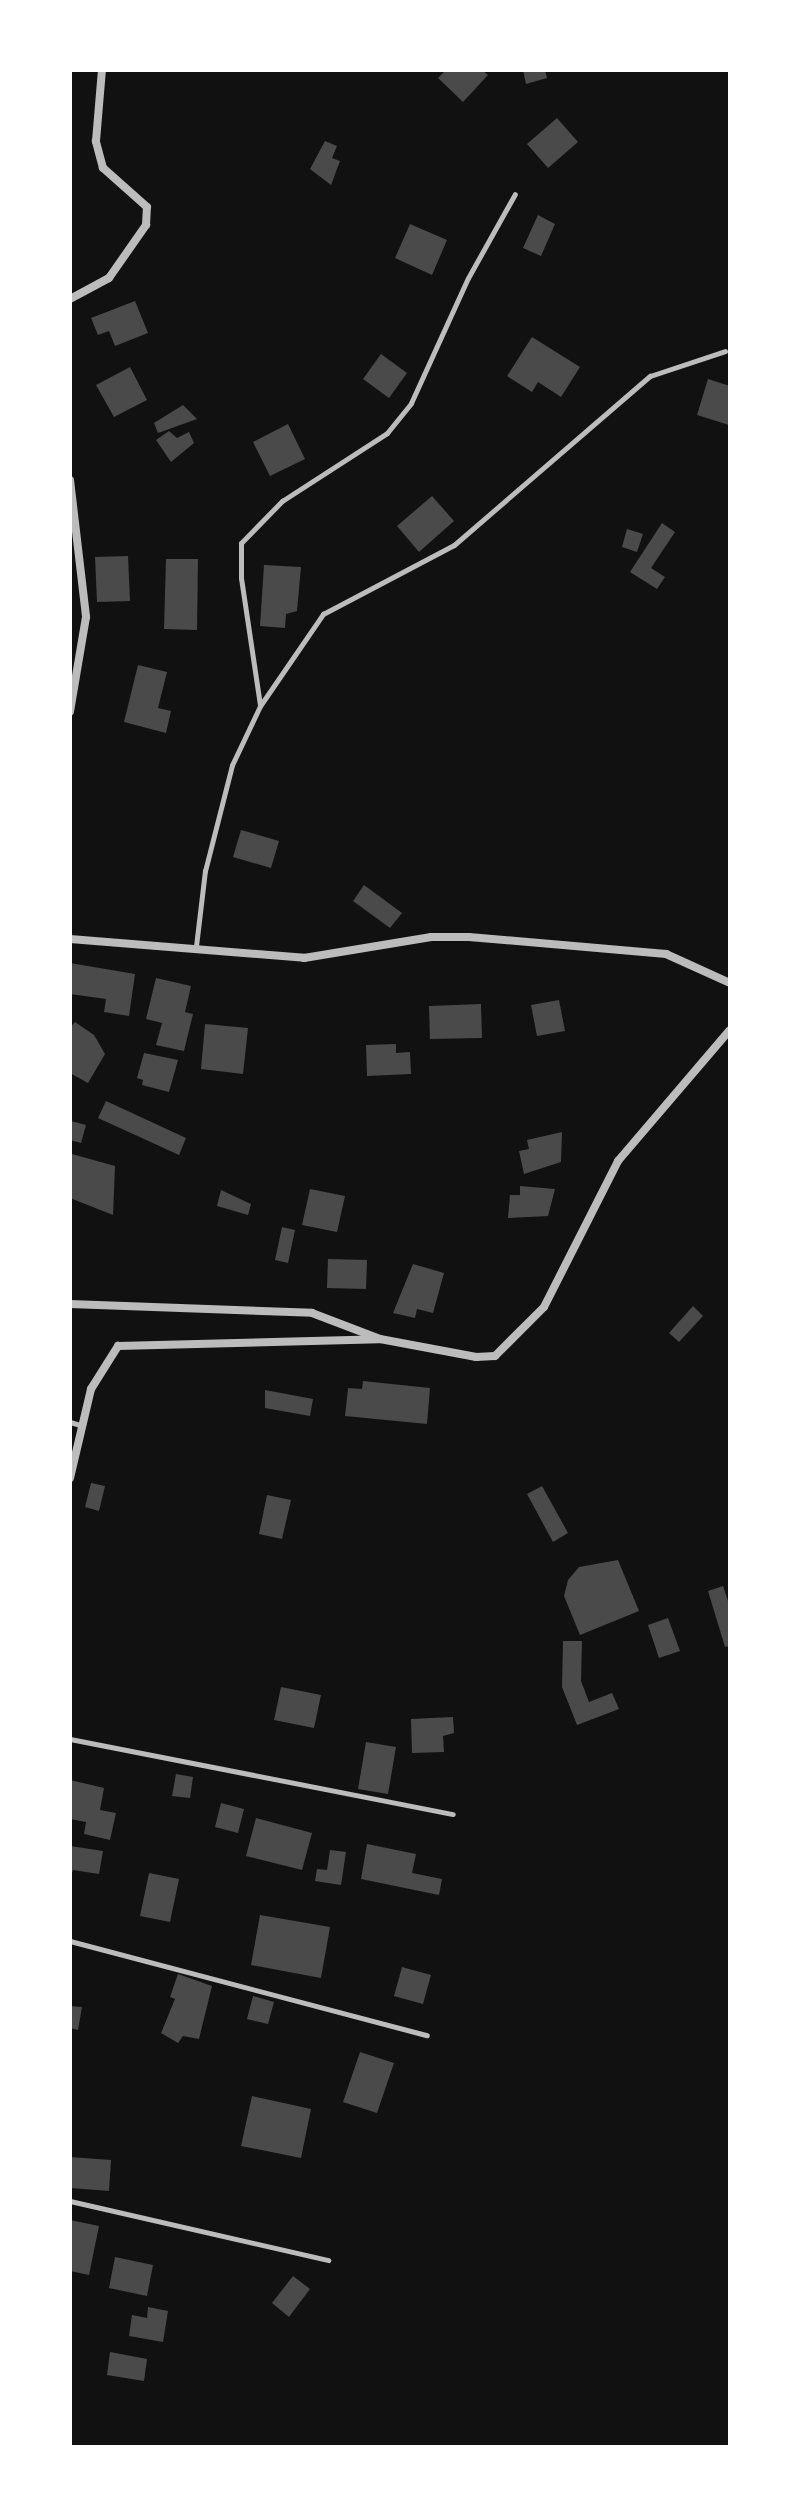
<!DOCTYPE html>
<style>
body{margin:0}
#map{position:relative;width:800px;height:2517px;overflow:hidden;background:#111;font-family:"Exo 2",sans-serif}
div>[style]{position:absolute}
.building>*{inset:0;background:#4a4a4a}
.service>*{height:5px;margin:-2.5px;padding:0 2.5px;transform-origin:2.5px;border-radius:2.5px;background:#bcbcbc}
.minor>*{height:8px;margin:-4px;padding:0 4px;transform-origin:4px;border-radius:4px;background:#bcbcbc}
span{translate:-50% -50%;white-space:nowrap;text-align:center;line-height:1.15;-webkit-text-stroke:8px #fff;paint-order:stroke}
.frame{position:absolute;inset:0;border:72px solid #fff;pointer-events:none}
</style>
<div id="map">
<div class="building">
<div style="clip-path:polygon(446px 70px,482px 70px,488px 75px,463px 102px,438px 78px)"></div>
<div style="clip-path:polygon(523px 70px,545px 70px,547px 78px,526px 84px)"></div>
<div style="clip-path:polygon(557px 118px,578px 142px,548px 168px,527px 144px)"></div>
<div style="clip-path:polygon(325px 141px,337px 146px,332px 158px,340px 161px,331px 185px,310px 169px)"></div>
<div style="clip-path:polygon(538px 215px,555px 224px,541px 256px,523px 248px)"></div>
<div style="clip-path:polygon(410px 224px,447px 240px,432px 275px,395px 258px)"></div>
<div style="clip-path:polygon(135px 301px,148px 333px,115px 346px,109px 331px,98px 335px,91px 318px)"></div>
<div style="clip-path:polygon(532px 337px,580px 367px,561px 397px,538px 382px,532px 392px,507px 376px)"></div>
<div style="clip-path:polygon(381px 354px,407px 373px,389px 398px,363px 379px)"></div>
<div style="clip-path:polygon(130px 367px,147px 400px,114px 417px,96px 385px)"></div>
<div style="clip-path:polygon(708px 379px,730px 386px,729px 425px,697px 415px)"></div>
<div style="clip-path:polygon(183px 405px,197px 419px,158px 433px,154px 423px)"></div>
<div style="clip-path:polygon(288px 424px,305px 459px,270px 476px,253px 442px)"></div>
<div style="clip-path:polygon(169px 431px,177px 438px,189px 432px,194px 443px,171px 462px,156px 440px)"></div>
<div style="clip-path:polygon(432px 496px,454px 521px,419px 552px,397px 526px)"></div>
<div style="clip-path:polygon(662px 523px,675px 532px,651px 568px,665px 577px,657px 589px,630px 572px)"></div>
<div style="clip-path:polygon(627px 529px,643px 534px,637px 552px,622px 547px)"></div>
<div style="clip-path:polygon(128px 556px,130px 601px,97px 602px,95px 557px)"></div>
<div style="clip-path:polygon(166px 559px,198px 559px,197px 630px,164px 629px)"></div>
<div style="clip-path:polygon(264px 565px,301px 567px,297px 611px,286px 614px,285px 628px,260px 626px)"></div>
<div style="clip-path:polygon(138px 665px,167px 672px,158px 708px,171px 711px,166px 733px,124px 722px)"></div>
<div style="clip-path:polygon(241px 830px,279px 841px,271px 868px,233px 857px)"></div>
<div style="clip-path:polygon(364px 885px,402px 913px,390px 928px,353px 901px)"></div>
<div style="clip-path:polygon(70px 963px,135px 974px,129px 1016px,104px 1012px,106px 999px,70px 994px)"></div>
<div style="clip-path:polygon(156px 978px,191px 986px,185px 1012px,193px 1014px,184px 1051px,156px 1045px,162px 1023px,146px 1019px)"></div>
<div style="clip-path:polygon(559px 1000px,565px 1031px,537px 1036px,531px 1005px)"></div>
<div style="clip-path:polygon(481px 1004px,482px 1038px,430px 1039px,429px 1006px)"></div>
<div style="clip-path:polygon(75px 1022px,94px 1035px,105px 1054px,88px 1083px,70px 1073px,70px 1028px)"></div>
<div style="clip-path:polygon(205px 1024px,248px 1028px,243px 1074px,201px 1069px)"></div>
<div style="clip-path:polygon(396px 1044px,396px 1053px,410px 1052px,411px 1074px,367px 1076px,366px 1045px)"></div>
<div style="clip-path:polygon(144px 1053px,178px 1060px,169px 1092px,142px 1085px,143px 1080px,137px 1078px)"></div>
<div style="clip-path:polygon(106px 1101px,186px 1138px,179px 1155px,98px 1118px)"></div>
<div style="clip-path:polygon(71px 1121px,86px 1125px,81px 1143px,70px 1140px)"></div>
<div style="clip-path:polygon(562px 1132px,561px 1162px,524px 1174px,519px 1151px,529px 1149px,527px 1140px)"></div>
<div style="clip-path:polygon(72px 1154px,115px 1166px,113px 1215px,70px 1198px)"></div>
<div style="clip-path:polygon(520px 1186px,555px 1189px,548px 1216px,508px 1218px,510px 1195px,520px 1195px)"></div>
<div style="clip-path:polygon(310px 1189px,345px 1196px,337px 1232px,302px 1225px)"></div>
<div style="clip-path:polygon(221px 1190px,251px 1204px,248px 1215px,217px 1206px)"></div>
<div style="clip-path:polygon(282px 1227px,295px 1230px,288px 1263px,275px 1260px)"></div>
<div style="clip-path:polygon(328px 1259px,367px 1260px,366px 1289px,327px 1288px)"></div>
<div style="clip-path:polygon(413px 1264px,444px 1273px,433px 1313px,417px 1309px,415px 1318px,393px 1313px)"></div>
<div style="clip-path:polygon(693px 1306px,703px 1316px,679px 1342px,669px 1333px)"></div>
<div style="clip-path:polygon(363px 1381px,430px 1388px,427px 1424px,345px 1416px,348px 1388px,362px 1389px)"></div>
<div style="clip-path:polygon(265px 1390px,313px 1399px,310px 1416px,265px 1408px)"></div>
<div style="clip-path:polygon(91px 1483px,105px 1486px,99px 1511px,85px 1507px)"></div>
<div style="clip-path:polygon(542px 1486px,568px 1533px,553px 1542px,527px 1494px)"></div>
<div style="clip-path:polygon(267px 1495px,291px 1500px,282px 1539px,259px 1534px)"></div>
<div style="clip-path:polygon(618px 1560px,639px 1611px,580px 1635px,564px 1596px,568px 1580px,579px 1567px)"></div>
<div style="clip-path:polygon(723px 1586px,730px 1607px,730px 1646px,725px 1647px,708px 1591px)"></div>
<div style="clip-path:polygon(668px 1618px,680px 1651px,659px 1658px,648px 1625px)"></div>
<div style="clip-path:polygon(563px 1641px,582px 1641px,581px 1681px,589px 1702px,612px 1693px,619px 1709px,577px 1725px,562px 1687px)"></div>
<div style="clip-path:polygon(281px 1687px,321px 1695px,314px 1728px,274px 1720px)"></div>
<div style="clip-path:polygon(453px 1717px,454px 1733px,443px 1736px,444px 1752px,412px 1753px,411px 1719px)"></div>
<div style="clip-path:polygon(366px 1742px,396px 1747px,388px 1794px,358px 1789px)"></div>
<div style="clip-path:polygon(176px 1774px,193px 1777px,190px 1798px,172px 1796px)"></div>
<div style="clip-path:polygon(70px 1780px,104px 1788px,100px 1810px,116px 1813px,110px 1840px,84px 1834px,86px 1822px,70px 1819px)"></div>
<div style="clip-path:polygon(221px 1803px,244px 1809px,238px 1833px,215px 1827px)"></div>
<div style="clip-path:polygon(256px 1818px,312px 1833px,302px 1870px,246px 1856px)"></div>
<div style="clip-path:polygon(367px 1844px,416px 1854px,412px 1873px,442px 1879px,439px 1895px,361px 1879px)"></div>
<div style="clip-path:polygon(70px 1846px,103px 1851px,99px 1874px,73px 1870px,70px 1878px)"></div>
<div style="clip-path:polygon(330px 1850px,346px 1852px,341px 1885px,315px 1881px,317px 1869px,327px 1870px)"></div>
<div style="clip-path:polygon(149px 1873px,179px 1879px,170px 1922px,140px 1916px)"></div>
<div style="clip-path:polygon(260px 1915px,330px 1927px,321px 1978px,251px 1965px)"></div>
<div style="clip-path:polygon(402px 1967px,431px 1975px,423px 2004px,394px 1996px)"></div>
<div style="clip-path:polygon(178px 1974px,212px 1986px,199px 2039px,183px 2036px,178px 2043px,161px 2033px,175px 1999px,170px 1997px)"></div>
<div style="clip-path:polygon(253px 1996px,274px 2002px,268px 2024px,247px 2019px)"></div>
<div style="clip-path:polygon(70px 2006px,82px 2007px,78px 2030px,70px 2028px)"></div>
<div style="clip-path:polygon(360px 2052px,394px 2063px,377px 2113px,343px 2102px)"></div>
<div style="clip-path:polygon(252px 2096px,311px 2109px,301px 2158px,241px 2146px)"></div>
<div style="clip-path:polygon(70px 2157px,111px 2160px,109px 2191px,70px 2188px)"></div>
<div style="clip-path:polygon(70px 2220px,99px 2226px,89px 2275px,70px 2271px)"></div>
<div style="clip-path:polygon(115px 2257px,153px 2265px,147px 2296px,109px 2288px)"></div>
<div style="clip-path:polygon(293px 2276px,310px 2289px,289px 2317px,272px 2303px)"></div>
<div style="clip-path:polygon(148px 2307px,168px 2311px,163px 2342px,129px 2336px,132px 2315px,147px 2318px)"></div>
<div style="clip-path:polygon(110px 2352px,147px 2359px,144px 2381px,107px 2375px)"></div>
</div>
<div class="service">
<div style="left:260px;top:705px;width:128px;rotate:-98.5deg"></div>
<div style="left:241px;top:578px;width:35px;rotate:-90deg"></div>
<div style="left:241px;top:543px;width:59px;rotate:-45.7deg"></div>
<div style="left:282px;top:501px;width:125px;rotate:-32.9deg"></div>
<div style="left:387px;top:433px;width:38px;rotate:-51deg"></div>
<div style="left:411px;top:403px;width:137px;rotate:-65.5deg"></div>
<div style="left:468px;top:278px;width:96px;rotate:-60.8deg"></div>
<div style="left:196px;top:946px;width:76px;rotate:-83.2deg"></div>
<div style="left:205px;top:871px;width:109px;rotate:-75.7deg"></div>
<div style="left:232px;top:765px;width:65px;rotate:-64.6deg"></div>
<div style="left:260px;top:706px;width:112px;rotate:-55.6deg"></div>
<div style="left:323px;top:614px;width:148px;rotate:-27.8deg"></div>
<div style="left:454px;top:545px;width:259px;rotate:-40.8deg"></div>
<div style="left:650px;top:376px;width:79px;rotate:-18.4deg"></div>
<div style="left:70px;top:1422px;width:10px;rotate:17deg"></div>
<div style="left:70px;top:1739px;width:390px;rotate:11.1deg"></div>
<div style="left:70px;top:1941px;width:369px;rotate:14.8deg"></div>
<div style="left:70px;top:2201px;width:265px;rotate:12.9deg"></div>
</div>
<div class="minor">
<div style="left:70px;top:299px;width:44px;rotate:-28.3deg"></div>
<div style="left:109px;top:278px;width:65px;rotate:-55.1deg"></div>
<div style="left:146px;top:225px;width:18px;rotate:-87deg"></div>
<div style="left:147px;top:207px;width:59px;rotate:-138.4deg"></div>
<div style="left:103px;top:168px;width:28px;rotate:-105deg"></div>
<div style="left:96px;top:141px;width:71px;rotate:-85.2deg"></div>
<div style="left:70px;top:480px;width:138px;rotate:83.3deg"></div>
<div style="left:86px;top:617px;width:96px;rotate:99.6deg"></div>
<div style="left:70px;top:939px;width:235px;rotate:4.6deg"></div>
<div style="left:304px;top:958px;width:129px;rotate:-9.4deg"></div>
<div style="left:431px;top:937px;width:38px"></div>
<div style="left:469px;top:937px;width:198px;rotate:4.9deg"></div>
<div style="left:666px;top:954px;width:70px;rotate:24.4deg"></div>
<div style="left:70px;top:1304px;width:242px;rotate:2.1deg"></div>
<div style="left:312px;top:1313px;width:73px;rotate:20.9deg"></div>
<div style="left:380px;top:1339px;width:98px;rotate:10.6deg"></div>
<div style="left:476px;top:1357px;width:19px;rotate:-3deg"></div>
<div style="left:495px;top:1356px;width:69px;rotate:-45deg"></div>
<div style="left:544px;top:1307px;width:164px;rotate:-63.1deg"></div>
<div style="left:618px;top:1161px;width:172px;rotate:-49.5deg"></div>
<div style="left:70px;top:1478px;width:91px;rotate:-76.7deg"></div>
<div style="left:91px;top:1389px;width:51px;rotate:-57.9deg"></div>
<div style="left:118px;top:1346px;width:261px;rotate:-1.5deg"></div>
</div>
<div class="frame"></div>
</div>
